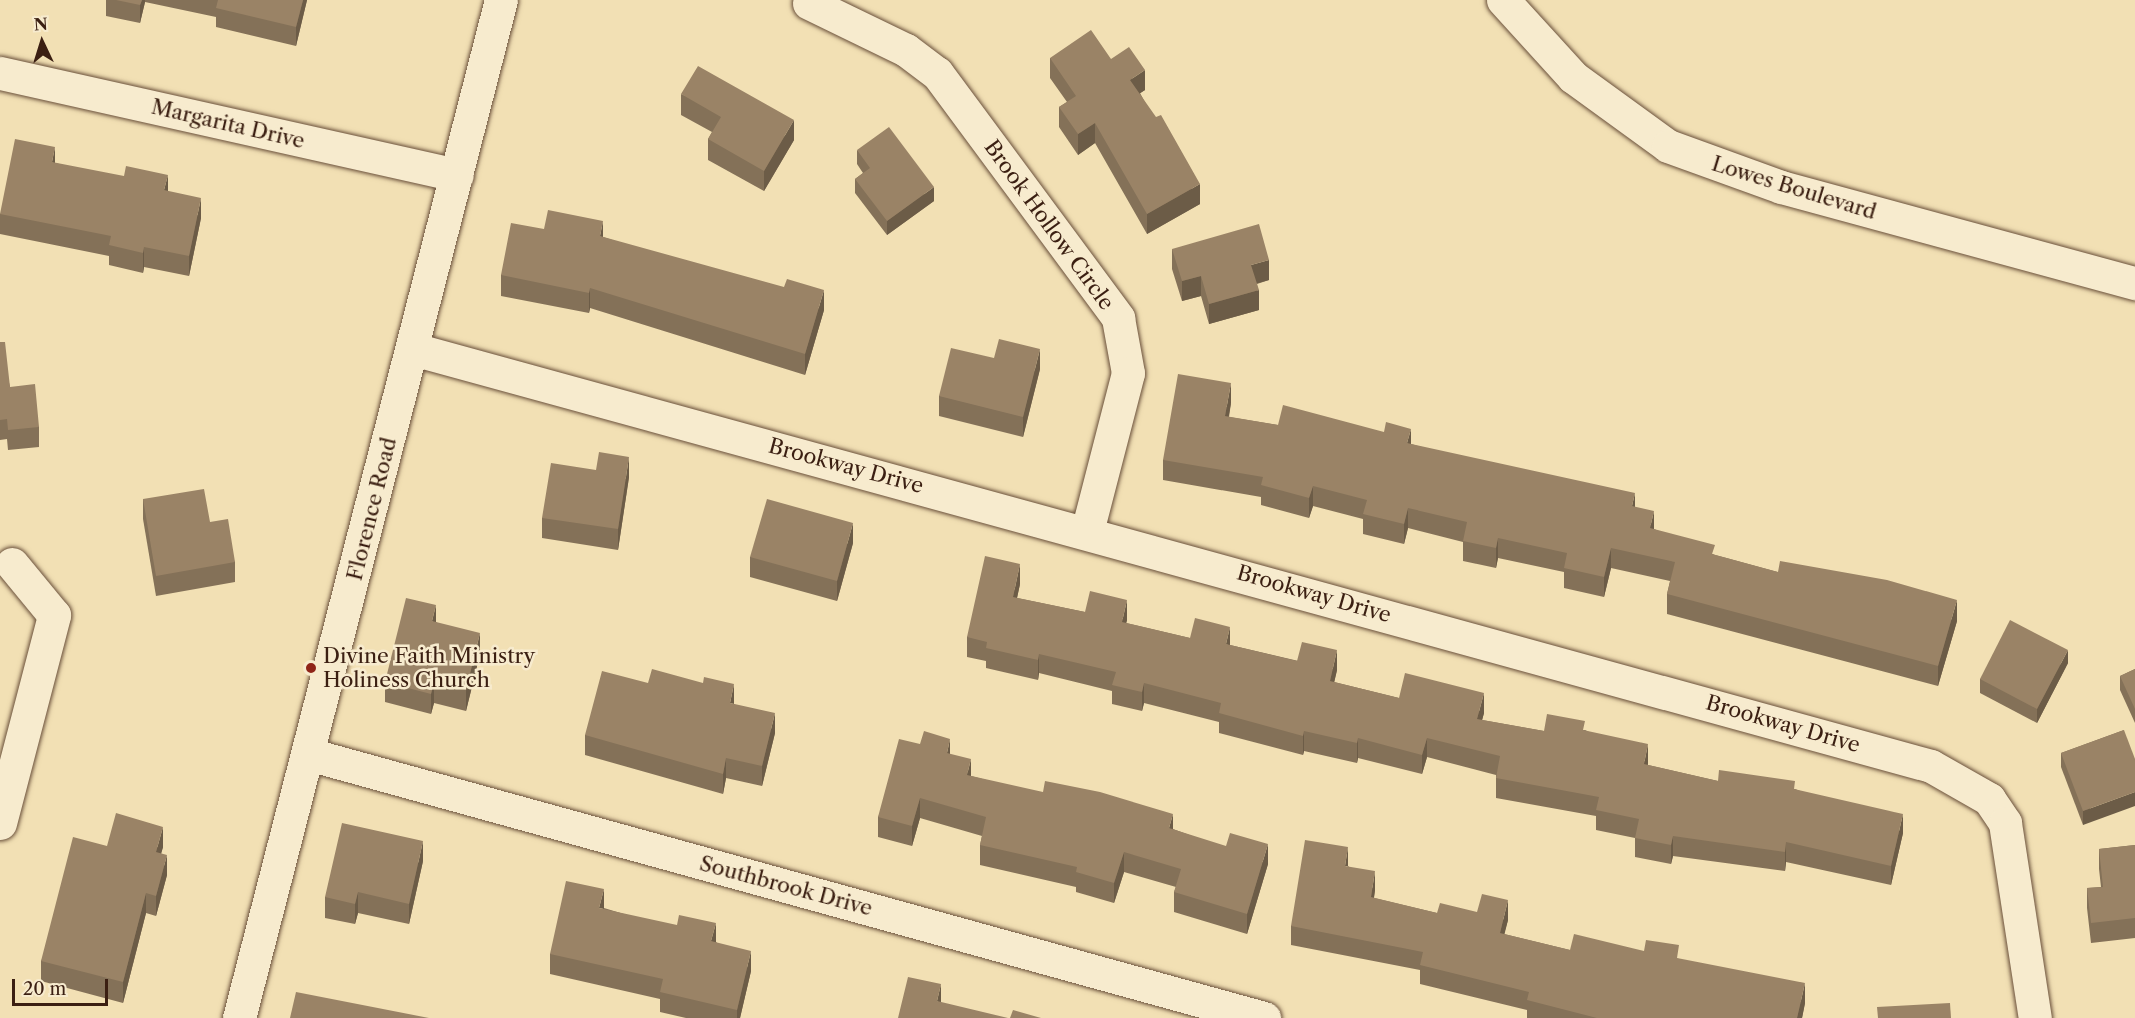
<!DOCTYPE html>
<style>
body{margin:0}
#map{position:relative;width:2135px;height:1018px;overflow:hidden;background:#f2e0b4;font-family:"Libre Caslon Text",serif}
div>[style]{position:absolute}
.roads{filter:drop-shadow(0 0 2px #694f3a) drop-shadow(0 0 2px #694f3a)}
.minor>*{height:33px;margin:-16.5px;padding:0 16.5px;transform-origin:16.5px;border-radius:16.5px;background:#f7ebce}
.wall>*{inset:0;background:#847158}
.shaded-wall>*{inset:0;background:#6c5c47}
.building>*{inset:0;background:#9a8366}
.dots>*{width:16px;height:16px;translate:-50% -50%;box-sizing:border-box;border:3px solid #f7ebce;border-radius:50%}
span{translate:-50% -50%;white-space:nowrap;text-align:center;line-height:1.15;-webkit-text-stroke:5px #f7ebce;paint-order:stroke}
.street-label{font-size:21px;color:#3b1f12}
.poi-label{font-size:21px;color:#3b1f12}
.left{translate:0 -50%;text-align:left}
.north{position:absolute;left:12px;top:12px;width:60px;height:60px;-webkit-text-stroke:4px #f7ebce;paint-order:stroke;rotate:356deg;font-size:16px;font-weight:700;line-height:24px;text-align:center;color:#3b1f12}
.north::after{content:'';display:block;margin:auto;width:21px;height:27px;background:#3b1f12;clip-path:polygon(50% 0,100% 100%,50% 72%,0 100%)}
.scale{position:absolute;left:12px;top:979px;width:96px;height:27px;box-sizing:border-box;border:3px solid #3b1f12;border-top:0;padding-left:8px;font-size:18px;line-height:21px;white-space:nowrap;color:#3b1f12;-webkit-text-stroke:4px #f7ebce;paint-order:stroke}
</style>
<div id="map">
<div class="roads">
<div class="minor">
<div style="left:1503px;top:0;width:104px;rotate:47.7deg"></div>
<div style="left:1573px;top:77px;width:117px;rotate:36deg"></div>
<div style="left:1668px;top:146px;width:120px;rotate:19.9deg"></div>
<div style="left:1781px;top:187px;width:367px;rotate:15.2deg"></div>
<div style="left:809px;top:3px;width:108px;rotate:25.9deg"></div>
<div style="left:906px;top:50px;width:39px;rotate:37deg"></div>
<div style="left:937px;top:73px;width:305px;rotate:53.5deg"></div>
<div style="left:1118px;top:318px;width:56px;rotate:79.7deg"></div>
<div style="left:1128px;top:373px;width:163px;rotate:104.5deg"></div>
<div style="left:0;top:73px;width:468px;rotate:12.6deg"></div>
<div style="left:413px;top:349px;width:1574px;rotate:15.36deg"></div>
<div style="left:1931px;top:766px;width:67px;rotate:29.6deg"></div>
<div style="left:1989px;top:799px;width:29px;rotate:56deg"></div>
<div style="left:2005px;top:823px;width:197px;rotate:81.3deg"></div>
<div style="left:308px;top:754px;width:992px;rotate:15.44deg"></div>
<div style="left:0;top:823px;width:215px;rotate:-75.4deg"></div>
<div style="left:54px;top:615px;width:66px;rotate:-129.5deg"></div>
<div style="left:239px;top:1018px;width:1051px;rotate:-75.57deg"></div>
</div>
</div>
<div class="wall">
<div style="clip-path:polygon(106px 0,307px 0,296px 46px,216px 27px,216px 17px,145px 2px,140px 23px,106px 16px)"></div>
<div style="clip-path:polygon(1050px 58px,1111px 59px,1145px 90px,1140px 93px,1200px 204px,1147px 234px,1095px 143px,1078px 155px,1059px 127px,1059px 107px,1067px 102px,1050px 78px)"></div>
<div style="clip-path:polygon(681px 94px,794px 140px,764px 191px,708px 160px,708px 139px,712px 132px,681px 115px)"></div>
<div style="clip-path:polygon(857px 150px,934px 201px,887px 235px,855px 193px,855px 179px,863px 173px,857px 164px)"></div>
<div style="clip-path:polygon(55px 163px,168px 191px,201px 218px,189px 276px,144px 267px,143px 273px,109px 265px,109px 256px,0 234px,0 214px)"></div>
<div style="clip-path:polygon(544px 229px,603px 237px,824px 310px,805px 375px,590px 308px,589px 313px,501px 296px,501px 275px)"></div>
<div style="clip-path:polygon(1172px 249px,1269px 280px,1257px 284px,1259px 310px,1209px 324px,1201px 296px,1182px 301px,1172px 269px)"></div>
<div style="clip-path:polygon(0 342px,10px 387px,39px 427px,39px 447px,8px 450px,7px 439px,0 440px)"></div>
<div style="clip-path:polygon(1040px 369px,1023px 437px,939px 416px,939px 396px)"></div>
<div style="clip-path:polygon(1231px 403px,1229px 417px,1278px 425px,1411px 444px,1635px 507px,1654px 529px,1715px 555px,1957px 621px,1938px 686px,1667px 614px,1667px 594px,1670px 581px,1611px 568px,1604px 597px,1564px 588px,1564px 572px,1498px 558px,1496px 568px,1463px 561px,1463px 542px,1408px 528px,1404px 544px,1363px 534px,1363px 519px,1313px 506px,1309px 518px,1261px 505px,1261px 497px,1163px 480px,1163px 460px)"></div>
<div style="clip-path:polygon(629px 477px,618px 550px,542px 538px,542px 518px)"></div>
<div style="clip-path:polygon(143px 499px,210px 522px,235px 562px,235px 582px,156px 596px,143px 519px)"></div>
<div style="clip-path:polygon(853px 543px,837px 601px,750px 577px,750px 557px)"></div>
<div style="clip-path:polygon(1020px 584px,1017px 598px,1085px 612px,1127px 620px,1126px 623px,1190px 638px,1230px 645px,1337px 670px,1334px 682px,1399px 698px,1484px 713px,1482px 720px,1544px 731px,1585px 730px,1648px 763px,1648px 765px,1718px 781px,1795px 789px,1903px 833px,1891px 885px,1786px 862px,1785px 871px,1673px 856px,1671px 864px,1635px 857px,1635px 838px,1596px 830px,1596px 816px,1496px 798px,1496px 775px,1427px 757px,1422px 774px,1358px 758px,1357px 763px,1304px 751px,1303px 755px,1219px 733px,1219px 722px,1144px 703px,1142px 711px,1112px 704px,1112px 691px,1039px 673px,1038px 680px,986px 668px,986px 661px,967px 657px,967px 637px)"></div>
<div style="clip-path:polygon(436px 622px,480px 654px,466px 711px,434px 703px,431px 714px,385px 702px,385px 682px)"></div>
<div style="clip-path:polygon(2068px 663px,2037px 723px,1980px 693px,1980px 679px)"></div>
<div style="clip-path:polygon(2135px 669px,2135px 723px,2120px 690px,2120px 676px)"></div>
<div style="clip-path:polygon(734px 704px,775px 733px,762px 786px,726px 778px,723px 794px,585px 755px,585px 735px)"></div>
<div style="clip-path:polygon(2124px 730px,2083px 825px,2061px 767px,2061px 753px)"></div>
<div style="clip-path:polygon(920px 744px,950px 754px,971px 776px,1173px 829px,1268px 864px,1247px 934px,1174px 912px,1174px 892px,1176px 887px,1124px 872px,1114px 903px,1076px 892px,1076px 887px,980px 865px,980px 845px,982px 836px,920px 818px,912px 846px,878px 837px,878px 817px)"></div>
<div style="clip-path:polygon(2135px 845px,2135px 938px,2091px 943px,2087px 908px,2087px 888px,2101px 887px,2099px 869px,2099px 849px)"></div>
<div style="clip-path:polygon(107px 846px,163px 847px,161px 853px,167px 875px,156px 916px,146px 913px,123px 1003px,41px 981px,41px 961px)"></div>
<div style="clip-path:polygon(423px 861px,409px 924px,358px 913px,355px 924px,325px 918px,325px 897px)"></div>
<div style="clip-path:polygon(1348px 866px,1375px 890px,1374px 898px,1437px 913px,1508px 920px,1504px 934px,1570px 950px,1644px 951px,1679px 959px,1805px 1003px,1802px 1018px,1527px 1018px,1527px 1010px,1420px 984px,1420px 970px,1291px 945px,1291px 926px)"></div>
<div style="clip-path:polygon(604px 908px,716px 942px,751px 971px,740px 1018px,686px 1018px,660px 1012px,660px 999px,550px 974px,550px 954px)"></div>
</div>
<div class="shaded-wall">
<div style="clip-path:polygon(142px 0,145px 0,145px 2px,140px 23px,140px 5px)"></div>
<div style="clip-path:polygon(303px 0,307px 0,296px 46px,296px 27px)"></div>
<div style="clip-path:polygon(1145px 70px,1145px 90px,1130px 100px,1130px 80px)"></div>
<div style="clip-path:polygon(794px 120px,794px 140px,764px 191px,764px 171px)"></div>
<div style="clip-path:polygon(1095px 123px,1095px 143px,1078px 155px,1078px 134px)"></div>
<div style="clip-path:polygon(55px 147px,55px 167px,52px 162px)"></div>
<div style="clip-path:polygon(168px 175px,168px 195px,164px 190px)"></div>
<div style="clip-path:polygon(1200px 184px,1200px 204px,1147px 234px,1147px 214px)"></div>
<div style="clip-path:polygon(934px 187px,934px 201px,887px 235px,887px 221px)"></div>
<div style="clip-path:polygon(201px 198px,201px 218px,189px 276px,189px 256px)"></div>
<div style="clip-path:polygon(603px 221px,603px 241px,600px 236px)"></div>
<div style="clip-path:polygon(144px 247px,144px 267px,143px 273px,143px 253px)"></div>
<div style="clip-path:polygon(1269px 260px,1269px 280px,1251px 285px,1251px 265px)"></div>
<div style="clip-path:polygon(1201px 276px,1201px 296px,1182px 301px,1182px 281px)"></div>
<div style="clip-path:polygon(590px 288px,590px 308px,589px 313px,589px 293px)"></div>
<div style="clip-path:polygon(824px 290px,824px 310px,805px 375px,805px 354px)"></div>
<div style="clip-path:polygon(1259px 290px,1259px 310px,1209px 324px,1209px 304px)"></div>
<div style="clip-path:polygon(1040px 349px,1040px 369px,1023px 437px,1023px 417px)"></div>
<div style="clip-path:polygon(1231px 383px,1231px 403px,1225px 436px,1225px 416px)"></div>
<div style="clip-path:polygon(1411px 429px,1411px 449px,1407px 443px)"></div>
<div style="clip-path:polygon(629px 457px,629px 477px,618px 550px,618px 529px)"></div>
<div style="clip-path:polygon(1313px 486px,1313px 506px,1309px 518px,1309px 498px)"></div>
<div style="clip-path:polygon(1635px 493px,1635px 513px,1632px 506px)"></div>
<div style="clip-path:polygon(1408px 508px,1408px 528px,1404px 544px,1404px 524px)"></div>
<div style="clip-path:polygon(1654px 511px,1654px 531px,1650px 528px)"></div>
<div style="clip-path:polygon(853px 523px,853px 543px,837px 601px,837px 581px)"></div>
<div style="clip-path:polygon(1498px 538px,1498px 558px,1496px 568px,1496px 548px)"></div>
<div style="clip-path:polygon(1611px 548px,1611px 568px,1604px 597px,1604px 577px)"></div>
<div style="clip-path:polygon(1020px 564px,1020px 584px,1013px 616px,1013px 597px)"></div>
<div style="clip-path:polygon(1127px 600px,1127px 620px,1122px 641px,1122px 622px)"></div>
<div style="clip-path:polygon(1957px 600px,1957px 621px,1938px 686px,1938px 666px)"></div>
<div style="clip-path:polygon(436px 605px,436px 625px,432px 621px)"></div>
<div style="clip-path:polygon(1230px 627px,1230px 646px,1226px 644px)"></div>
<div style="clip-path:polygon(480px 633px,480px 654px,466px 711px,466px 690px)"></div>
<div style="clip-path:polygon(1337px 650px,1337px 670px,1330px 701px,1330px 681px)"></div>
<div style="clip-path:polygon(2068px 650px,2068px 663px,2037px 723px,2037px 709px)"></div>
<div style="clip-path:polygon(1039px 654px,1039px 673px,1038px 680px,1038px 660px)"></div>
<div style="clip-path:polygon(434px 682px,434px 703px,431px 714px,431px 694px)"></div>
<div style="clip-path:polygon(1144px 683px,1144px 703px,1142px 711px,1142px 692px)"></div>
<div style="clip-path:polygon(734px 684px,734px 704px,730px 703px)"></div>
<div style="clip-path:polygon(1484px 693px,1484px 713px,1477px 739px,1477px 719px)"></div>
<div style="clip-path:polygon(775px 713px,775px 733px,762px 786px,762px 766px)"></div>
<div style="clip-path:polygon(1304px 731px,1304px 751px,1303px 755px,1303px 736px)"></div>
<div style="clip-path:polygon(1358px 738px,1358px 758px,1357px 763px,1357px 743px)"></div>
<div style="clip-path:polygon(1427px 738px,1427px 757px,1422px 774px,1422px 755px)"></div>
<div style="clip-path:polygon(950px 739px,950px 759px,947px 753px)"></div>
<div style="clip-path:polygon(1648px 744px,1648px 763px,1644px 784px,1644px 764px)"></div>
<div style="clip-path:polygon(726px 758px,726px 778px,723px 794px,723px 774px)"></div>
<div style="clip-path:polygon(971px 759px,971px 779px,967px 775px)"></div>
<div style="clip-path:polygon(2135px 792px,2135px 806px,2083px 825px,2083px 811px)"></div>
<div style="clip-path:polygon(920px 798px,920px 818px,912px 846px,912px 826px)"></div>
<div style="clip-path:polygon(1173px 814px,1173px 834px,1169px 828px)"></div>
<div style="clip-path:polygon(1903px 814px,1903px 833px,1891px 885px,1891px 866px)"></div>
<div style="clip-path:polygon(163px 827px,163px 847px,156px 872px,156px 852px)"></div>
<div style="clip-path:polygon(1673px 836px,1673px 856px,1671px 864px,1671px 845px)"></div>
<div style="clip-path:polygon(423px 841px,423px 861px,409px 924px,409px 904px)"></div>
<div style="clip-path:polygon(1786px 842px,1786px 862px,1785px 871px,1785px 852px)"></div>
<div style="clip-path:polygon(1268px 844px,1268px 864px,1247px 934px,1247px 914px)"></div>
<div style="clip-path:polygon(1348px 847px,1348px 866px,1345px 866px)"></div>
<div style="clip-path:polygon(1124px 852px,1124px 872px,1114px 903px,1114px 883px)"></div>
<div style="clip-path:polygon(167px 855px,167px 875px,156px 916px,156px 896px)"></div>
<div style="clip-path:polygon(1375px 871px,1375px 890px,1371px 916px,1371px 897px)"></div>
<div style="clip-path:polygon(604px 889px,604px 909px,599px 908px)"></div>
<div style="clip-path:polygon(358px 892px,358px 913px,355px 924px,355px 904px)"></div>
<div style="clip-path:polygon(146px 893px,146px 913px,123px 1003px,123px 982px)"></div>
<div style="clip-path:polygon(1508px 900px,1508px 920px,1500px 952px,1500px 933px)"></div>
<div style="clip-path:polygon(716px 923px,716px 944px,711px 941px)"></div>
<div style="clip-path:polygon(751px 951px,751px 971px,740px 1018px,737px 1018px,737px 1010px)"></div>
<div style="clip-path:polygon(1805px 983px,1805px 1003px,1802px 1018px,1797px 1018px)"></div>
<div style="clip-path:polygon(941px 984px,941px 1004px,937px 1001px)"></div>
</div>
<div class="building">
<div style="clip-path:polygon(116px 0,142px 0,140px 5px)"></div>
<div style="clip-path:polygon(218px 0,303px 0,296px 27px,216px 8px)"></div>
<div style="clip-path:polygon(1091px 30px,1111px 59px,1129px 47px,1145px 70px,1130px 80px,1156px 117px,1161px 115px,1200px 184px,1147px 214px,1095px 123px,1078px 134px,1059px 107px,1076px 96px,1050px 58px)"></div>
<div style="clip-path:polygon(698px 66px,794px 120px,764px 171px,708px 139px,721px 117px,681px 94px)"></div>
<div style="clip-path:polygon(889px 127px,934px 187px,887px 221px,855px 179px,870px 168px,857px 150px)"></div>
<div style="clip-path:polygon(15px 139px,55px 147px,52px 162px,124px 176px,126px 166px,168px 175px,164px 190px,201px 198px,189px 256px,144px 247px,143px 253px,109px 245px,111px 236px,0 214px)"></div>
<div style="clip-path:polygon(548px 210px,603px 221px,600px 236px,784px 287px,787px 279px,824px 290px,805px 354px,590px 288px,589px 293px,501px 275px,511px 223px,544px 229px)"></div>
<div style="clip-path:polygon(1259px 224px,1269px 260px,1251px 265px,1259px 290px,1209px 304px,1201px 276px,1182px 281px,1172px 249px)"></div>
<div style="clip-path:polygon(999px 339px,1040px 349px,1023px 417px,939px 396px,951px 348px,994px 358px)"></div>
<div style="clip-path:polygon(0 342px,5px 342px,10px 387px,35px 384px,39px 427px,8px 430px,7px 419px,0 420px)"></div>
<div style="clip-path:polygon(1178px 374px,1231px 383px,1225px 416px,1278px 425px,1283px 405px,1384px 432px,1386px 422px,1411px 429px,1407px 443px,1635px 493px,1632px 506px,1654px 511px,1650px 528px,1715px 545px,1712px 554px,1778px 572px,1780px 561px,1887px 580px,1957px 600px,1938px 666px,1667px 594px,1675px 562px,1611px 548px,1604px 577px,1564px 568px,1567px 553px,1498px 538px,1496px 548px,1463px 541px,1467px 522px,1408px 508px,1404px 524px,1363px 514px,1367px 500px,1313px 486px,1309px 498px,1261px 485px,1263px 477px,1163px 460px)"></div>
<div style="clip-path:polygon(599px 452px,629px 457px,618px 529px,542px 518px,551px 463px,596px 470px)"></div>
<div style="clip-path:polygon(204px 489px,210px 522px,228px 519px,235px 562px,156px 576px,143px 499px)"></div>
<div style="clip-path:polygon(767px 499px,853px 523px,837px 581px,750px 557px)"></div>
<div style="clip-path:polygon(985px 556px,1020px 564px,1013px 597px,1085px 612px,1090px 591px,1127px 600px,1122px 622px,1190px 638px,1195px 618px,1230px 627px,1226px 644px,1297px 661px,1302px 642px,1337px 650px,1330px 681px,1399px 698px,1405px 673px,1484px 693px,1477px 719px,1544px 731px,1547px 714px,1585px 721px,1583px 730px,1648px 744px,1644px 764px,1718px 781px,1719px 770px,1795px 781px,1794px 789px,1903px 814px,1891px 866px,1786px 842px,1785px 852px,1673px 836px,1671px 845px,1635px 838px,1639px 819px,1596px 810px,1599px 797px,1496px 778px,1500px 756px,1427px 738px,1422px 755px,1358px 738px,1357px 743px,1304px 731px,1303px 736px,1219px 713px,1221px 703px,1144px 683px,1142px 692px,1112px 685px,1116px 672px,1039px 654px,1038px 660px,986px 648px,987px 642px,967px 637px)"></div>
<div style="clip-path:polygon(406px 598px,436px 605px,432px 621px,480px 633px,466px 690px,434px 682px,431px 694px,385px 682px)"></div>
<div style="clip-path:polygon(2010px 620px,2068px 650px,2037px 709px,1980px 679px)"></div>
<div style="clip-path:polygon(652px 669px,703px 683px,704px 677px,734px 684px,730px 703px,775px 713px,762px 766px,726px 758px,723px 774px,585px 735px,602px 671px,648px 683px)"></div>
<div style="clip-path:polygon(2135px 669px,2135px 709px,2120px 676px)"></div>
<div style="clip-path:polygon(2124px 730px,2135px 759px,2135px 792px,2083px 811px,2061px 753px)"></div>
<div style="clip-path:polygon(924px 731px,950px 739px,947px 753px,971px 759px,967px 775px,1043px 792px,1045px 781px,1100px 792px,1173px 814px,1169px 828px,1226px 846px,1230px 833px,1268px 844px,1247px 914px,1174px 892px,1181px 869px,1124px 852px,1114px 883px,1076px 872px,1077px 867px,980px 845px,986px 817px,920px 798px,912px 826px,878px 817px,899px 739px,920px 744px)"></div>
<div style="clip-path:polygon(116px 813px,163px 827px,156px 852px,167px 855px,156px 896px,146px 893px,123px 982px,41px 961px,73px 837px,107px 846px)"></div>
<div style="clip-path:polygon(342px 823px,423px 841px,409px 904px,358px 892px,355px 904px,325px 897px)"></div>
<div style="clip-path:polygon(1305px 840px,1348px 847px,1345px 866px,1375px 871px,1371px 897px,1437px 913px,1440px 903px,1477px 912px,1482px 894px,1508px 900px,1500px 933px,1570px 950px,1574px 934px,1644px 951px,1646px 940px,1679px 945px,1677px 958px,1805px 983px,1797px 1018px,1597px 1018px,1527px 1000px,1529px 992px,1420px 965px,1423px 952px,1291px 926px)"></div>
<div style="clip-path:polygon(2135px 845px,2135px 918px,2091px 923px,2087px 888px,2103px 887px,2099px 849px)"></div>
<div style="clip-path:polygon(566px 881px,604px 889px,599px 908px,677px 925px,679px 915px,716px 923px,711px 941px,751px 951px,737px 1010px,660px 992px,663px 979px,550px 954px)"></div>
<div style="clip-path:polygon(908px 977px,941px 984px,937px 1001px,1008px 1018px,898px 1018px)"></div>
<div style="clip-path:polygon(296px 992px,429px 1018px,290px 1018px)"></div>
<div style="clip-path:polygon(1950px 1003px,1951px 1018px,1878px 1018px,1877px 1007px)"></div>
<div style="clip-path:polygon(1013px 1010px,1041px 1018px,1010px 1018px)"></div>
</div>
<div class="dots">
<div style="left:311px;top:668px;background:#8f2418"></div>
</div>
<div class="street-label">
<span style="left:228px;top:124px;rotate:13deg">Margarita Drive</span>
<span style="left:1794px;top:188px;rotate:17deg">Lowes Boulevard</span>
<span style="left:1049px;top:225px;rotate:54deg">Brook Hollow Circle</span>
<span style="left:846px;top:466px;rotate:15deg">Brookway Drive</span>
<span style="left:372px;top:509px;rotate:-76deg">Florence Road</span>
<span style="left:1314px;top:594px;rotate:16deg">Brookway Drive</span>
<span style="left:1783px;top:724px;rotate:16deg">Brookway Drive</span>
<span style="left:786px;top:886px;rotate:15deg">Southbrook Drive</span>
</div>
<div class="poi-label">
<span class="left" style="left:323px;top:668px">Divine Faith Ministry<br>Holiness Church</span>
</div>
<div class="north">N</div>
<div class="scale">20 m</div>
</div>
